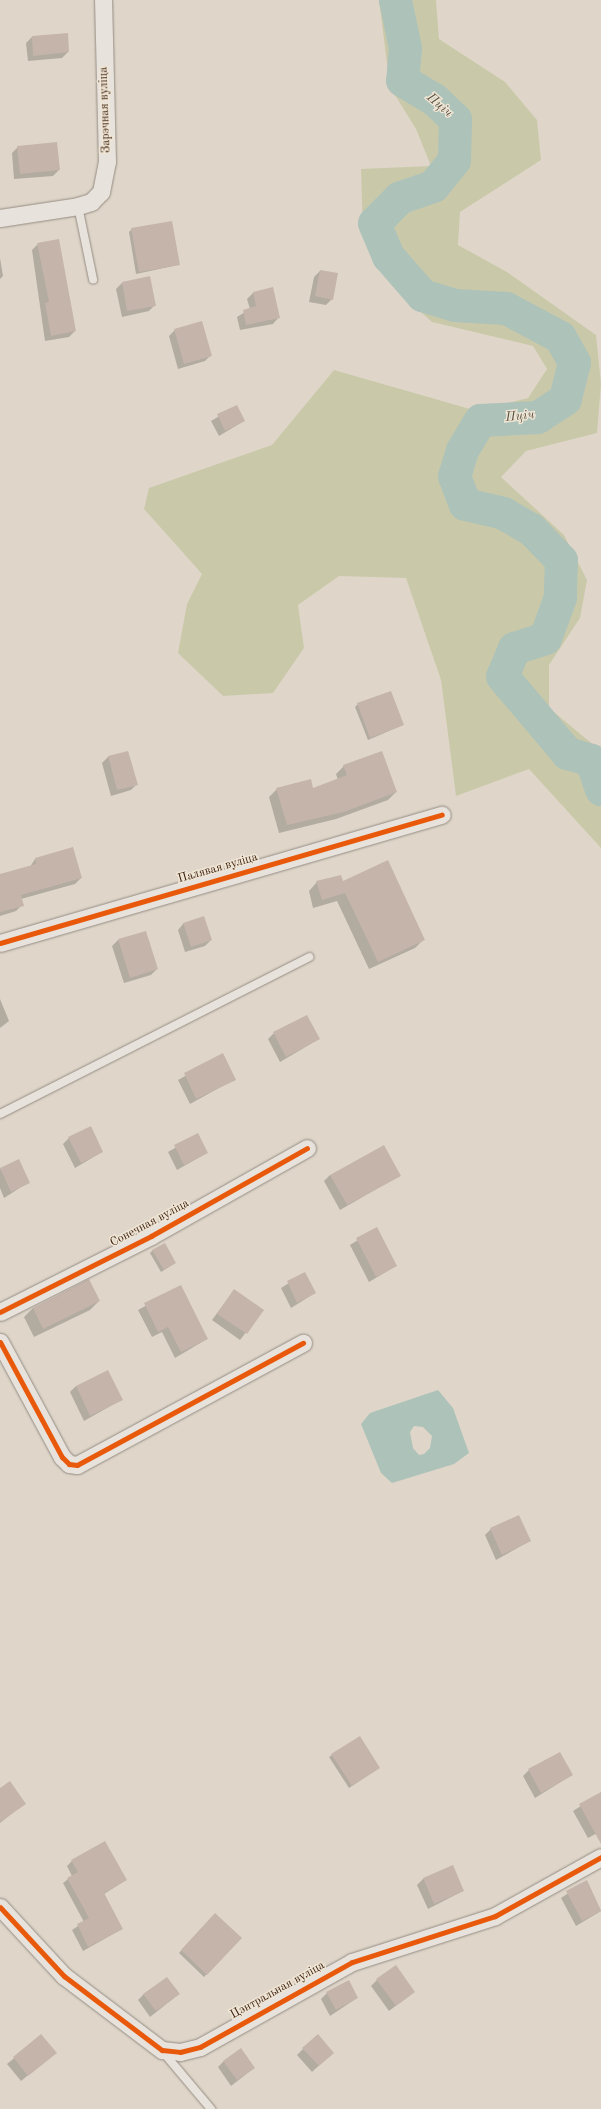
<!DOCTYPE html>
<meta charset="utf-8">
<style>
body{margin:0}
#map{position:relative;width:601px;height:2109px;overflow:hidden;background:#dfd6c9;font-family:"Old Standard TT",serif}
div>[style]{position:absolute}
.green>*{inset:0;background:#c9c9aa}
.water>*{inset:0;background:#adc2b9}
.shadow>*{inset:0;background:#0003}
.river>*{height:33px;margin:-16.5px;padding:0 16.5px;transform-origin:16.5px;border-radius:16.5px;background:#adc2b9}
.building>*{inset:0;background:#c5b4aa}
.roads{filter:drop-shadow(0 0 1px #958c83) drop-shadow(0 0 1px #958c83)}
.lane>*{height:8px;margin:-4px;padding:0 4px;transform-origin:4px;border-radius:4px;background:#e7e2db}
.street>*{height:17px;margin:-8.5px;padding:0 8.5px;transform-origin:8.5px;border-radius:8.5px;background:#e7e2db}
.cycleway>*{height:5px;margin:-2.5px;padding:0 2.5px;transform-origin:2.5px;border-radius:2.5px;background:#e8590c}
span{translate:-50% -50%;white-space:nowrap;text-align:center;line-height:1.15;-webkit-text-stroke:3px #f0e6d6;paint-order:stroke}
.street-label{font-size:12px;color:#3d200e}
.water-label{font-size:13px;color:#584e3f;font-style:italic}
</style>
<div id="map">
<div class="green">
<div style="clip-path:polygon(379px 0,436px 0,439px 39px,505px 82px,537px 120px,541px 160px,460px 212px,458px 245px,507px 272px,596px 335px,601px 384px,597px 433px,526px 451px,501px 477px,564px 535px,587px 580px,580px 618px,549px 665px,549px 708px,601px 751px,601px 848px,529px 769px,456px 796px,441px 680px,406px 578px,339px 576px,298px 605px,304px 648px,273px 693px,223px 696px,178px 653px,187px 604px,202px 574px,144px 509px,149px 488px,272px 445px,334px 370px,477px 411px,528px 398px,547px 369px,533px 346px,432px 322px,404px 297px,363px 236px,361px 169px,431px 166px,416px 129px,390px 87px)"></div>
</div>
<div class="water">
<div style="clip-path:polygon(evenodd,438px 1390px,453px 1408px,469px 1453px,454px 1464px,392px 1483px,381px 1473px,361px 1424px,370px 1413px,438px 1390px,414px 1426px,423px 1427px,432px 1436px,430px 1448px,424px 1454px,419px 1455px,413px 1448px,410px 1432px,414px 1426px)"></div>
</div>
<div class="shadow">
<div style="clip-path:polygon(67px 34px,68px 52px,62px 58px,28px 61px,26px 43px,32px 37px)"></div>
<div style="clip-path:polygon(18px 147px,59px 170px,53px 176px,14px 179px,12px 153px)"></div>
<div style="clip-path:polygon(132px 229px,178px 265px,136px 274px,129px 232px)"></div>
<div style="clip-path:polygon(38px 244px,75px 331px,69px 337px,45px 341px,32px 250px)"></div>
<div style="clip-path:polygon(0 258px,3px 276px,0 279px)"></div>
<div style="clip-path:polygon(320px 271px,332px 299px,326px 305px,309px 302px,314px 277px)"></div>
<div style="clip-path:polygon(149px 278px,155px 305px,149px 311px,122px 317px,116px 289px,122px 283px)"></div>
<div style="clip-path:polygon(253px 293px,279px 317px,273px 324px,240px 330px,237px 317px,250px 309px,247px 299px)"></div>
<div style="clip-path:polygon(175px 330px,211px 355px,205px 361px,178px 369px,169px 336px)"></div>
<div style="clip-path:polygon(236px 406px,244px 421px,219px 436px,211px 421px)"></div>
<div style="clip-path:polygon(358px 704px,403px 725px,368px 740px,355px 707px)"></div>
<div style="clip-path:polygon(128px 752px,137px 784px,131px 790px,111px 796px,102px 763px,108px 757px)"></div>
<div style="clip-path:polygon(344px 766px,396px 792px,388px 800px,336px 819px,279px 833px,269px 797px,277px 789px,312px 789px,338px 780px,336px 774px)"></div>
<div style="clip-path:polygon(35px 859px,81px 878px,75px 884px,21px 899px,22px 905px,16px 911px,0 916px,0 875px,30px 867px)"></div>
<div style="clip-path:polygon(317px 882px,342px 882px,424px 939px,415px 948px,369px 969px,337px 901px,313px 908px,309px 891px)"></div>
<div style="clip-path:polygon(184px 923px,211px 940px,205px 946px,185px 952px,178px 930px)"></div>
<div style="clip-path:polygon(118px 940px,157px 969px,151px 975px,124px 983px,112px 946px)"></div>
<div style="clip-path:polygon(0 999px,9px 1021px,0 1028px)"></div>
<div style="clip-path:polygon(274px 1033px,319px 1039px,280px 1062px,268px 1039px)"></div>
<div style="clip-path:polygon(223px 1055px,235px 1079px,190px 1104px,178px 1080px)"></div>
<div style="clip-path:polygon(198px 1135px,207px 1153px,177px 1170px,168px 1152px)"></div>
<div style="clip-path:polygon(69px 1138px,102px 1152px,75px 1168px,63px 1144px)"></div>
<div style="clip-path:polygon(18px 1160px,29px 1182px,4px 1198px,0 1188px,0 1169px)"></div>
<div style="clip-path:polygon(330px 1175px,399px 1176px,340px 1210px,324px 1181px)"></div>
<div style="clip-path:polygon(377px 1228px,396px 1266px,369px 1282px,350px 1245px)"></div>
<div style="clip-path:polygon(153px 1250px,175px 1263px,161px 1272px,150px 1253px)"></div>
<div style="clip-path:polygon(305px 1273px,315px 1293px,291px 1308px,281px 1288px)"></div>
<div style="clip-path:polygon(181px 1286px,207px 1339px,175px 1358px,162px 1332px,152px 1337px,138px 1310px)"></div>
<div style="clip-path:polygon(234px 1290px,263px 1310px,240px 1340px,212px 1320px)"></div>
<div style="clip-path:polygon(99px 1301px,90px 1310px,34px 1337px,24px 1317px,33px 1308px)"></div>
<div style="clip-path:polygon(76px 1386px,121px 1400px,84px 1421px,70px 1392px)"></div>
<div style="clip-path:polygon(491px 1529px,530px 1541px,496px 1560px,485px 1535px)"></div>
<div style="clip-path:polygon(332px 1755px,379px 1768px,349px 1788px,329px 1757px)"></div>
<div style="clip-path:polygon(529px 1770px,572px 1775px,535px 1798px,523px 1776px)"></div>
<div style="clip-path:polygon(0 1789px,24px 1804px,0 1823px)"></div>
<div style="clip-path:polygon(601px 1793px,601px 1831px,588px 1838px,573px 1811px)"></div>
<div style="clip-path:polygon(72px 1861px,126px 1880px,104px 1894px,122px 1929px,83px 1951px,72px 1930px,84px 1922px,63px 1883px,72px 1876px,67px 1866px)"></div>
<div style="clip-path:polygon(423px 1879px,463px 1891px,428px 1909px,417px 1885px)"></div>
<div style="clip-path:polygon(587px 1881px,601px 1911px,576px 1926px,561px 1898px)"></div>
<div style="clip-path:polygon(215px 1914px,241px 1938px,204px 1977px,179px 1953px)"></div>
<div style="clip-path:polygon(377px 1980px,414px 1992px,389px 2011px,371px 1986px)"></div>
<div style="clip-path:polygon(327px 1993px,357px 1998px,330px 2016px,321px 1999px)"></div>
<div style="clip-path:polygon(144px 1994px,179px 1994px,150px 2017px,138px 2000px)"></div>
<div style="clip-path:polygon(41px 2036px,55px 2053px,21px 2081px,7px 2064px)"></div>
<div style="clip-path:polygon(303px 2049px,327px 2058px,312px 2072px,297px 2055px)"></div>
<div style="clip-path:polygon(224px 2061px,254px 2068px,231px 2086px,218px 2067px)"></div>
</div>
<div class="river">
<div style="left:395px;top:0;width:49px;rotate:78.2deg"></div>
<div style="left:405px;top:48px;width:32px;rotate:95deg"></div>
<div style="left:402px;top:80px;width:37px;rotate:31deg"></div>
<div style="left:434px;top:99px;width:29px;rotate:44deg"></div>
<div style="left:455px;top:119px;width:41px;rotate:91.4deg"></div>
<div style="left:454px;top:160px;width:33px;rotate:129deg"></div>
<div style="left:433px;top:186px;width:36px;rotate:161deg"></div>
<div style="left:399px;top:198px;width:35px;rotate:135deg"></div>
<div style="left:374px;top:223px;width:36px;rotate:67deg"></div>
<div style="left:388px;top:256px;width:52px;rotate:48.9deg"></div>
<div style="left:422px;top:295px;width:34px;rotate:17deg"></div>
<div style="left:455px;top:305px;width:51px;rotate:3.4deg"></div>
<div style="left:506px;top:308px;width:61px;rotate:28.2deg"></div>
<div style="left:560px;top:337px;width:29px;rotate:61deg"></div>
<div style="left:574px;top:362px;width:38px;rotate:104deg"></div>
<div style="left:565px;top:399px;width:33px;rotate:147deg"></div>
<div style="left:537px;top:417px;width:57px;rotate:177deg"></div>
<div style="left:480px;top:420px;width:35px;rotate:121deg"></div>
<div style="left:462px;top:450px;width:27px;rotate:107deg"></div>
<div style="left:454px;top:476px;width:30px;rotate:69deg"></div>
<div style="left:465px;top:504px;width:39px;rotate:13deg"></div>
<div style="left:503px;top:513px;width:32px;rotate:30deg"></div>
<div style="left:531px;top:529px;width:43px;rotate:45.9deg"></div>
<div style="left:561px;top:560px;width:37px;rotate:92deg"></div>
<div style="left:560px;top:597px;width:44px;rotate:110.1deg"></div>
<div style="left:545px;top:638px;width:33px;rotate:162deg"></div>
<div style="left:514px;top:648px;width:30px;rotate:113deg"></div>
<div style="left:502px;top:676px;width:101px;rotate:49.8deg"></div>
<div style="left:567px;top:753px;width:25px;rotate:16deg"></div>
<div style="left:591px;top:760px;width:31px;rotate:71deg"></div>
</div>
<div class="building">
<div style="clip-path:polygon(68px 33px,69px 52px,33px 56px,32px 36px)"></div>
<div style="clip-path:polygon(57px 142px,60px 170px,20px 174px,17px 146px)"></div>
<div style="clip-path:polygon(172px 221px,180px 265px,139px 272px,131px 228px)"></div>
<div style="clip-path:polygon(59px 239px,76px 331px,51px 336px,45px 303px,49px 302px,37px 243px)"></div>
<div style="clip-path:polygon(320px 270px,338px 273px,333px 300px,315px 296px)"></div>
<div style="clip-path:polygon(150px 276px,156px 306px,127px 311px,122px 282px)"></div>
<div style="clip-path:polygon(273px 287px,280px 318px,246px 325px,243px 310px,256px 306px,253px 292px)"></div>
<div style="clip-path:polygon(202px 321px,212px 356px,184px 364px,174px 329px)"></div>
<div style="clip-path:polygon(237px 405px,245px 421px,225px 431px,217px 414px)"></div>
<div style="clip-path:polygon(391px 691px,404px 725px,370px 738px,357px 703px)"></div>
<div style="clip-path:polygon(128px 751px,138px 785px,117px 790px,108px 756px)"></div>
<div style="clip-path:polygon(382px 751px,397px 792px,344px 812px,287px 825px,276px 788px,311px 779px,313px 788px,347px 775px,343px 765px)"></div>
<div style="clip-path:polygon(73px 847px,82px 878px,21px 895px,24px 906px,0 912px,0 874px,36px 864px,35px 858px)"></div>
<div style="clip-path:polygon(388px 860px,425px 940px,378px 962px,345px 893px,322px 900px,316px 881px,341px 875px,343px 881px)"></div>
<div style="clip-path:polygon(204px 916px,212px 940px,191px 947px,183px 923px)"></div>
<div style="clip-path:polygon(146px 931px,158px 969px,130px 978px,118px 939px)"></div>
<div style="clip-path:polygon(307px 1015px,320px 1039px,286px 1057px,273px 1032px)"></div>
<div style="clip-path:polygon(223px 1053px,236px 1080px,196px 1099px,184px 1073px)"></div>
<div style="clip-path:polygon(91px 1126px,103px 1152px,81px 1163px,68px 1137px)"></div>
<div style="clip-path:polygon(198px 1133px,208px 1153px,184px 1165px,174px 1145px)"></div>
<div style="clip-path:polygon(384px 1145px,401px 1176px,347px 1205px,330px 1175px)"></div>
<div style="clip-path:polygon(19px 1159px,30px 1183px,11px 1192px,0 1168px)"></div>
<div style="clip-path:polygon(377px 1227px,397px 1266px,376px 1277px,356px 1238px)"></div>
<div style="clip-path:polygon(165px 1243px,176px 1263px,164px 1270px,152px 1250px)"></div>
<div style="clip-path:polygon(305px 1272px,316px 1293px,297px 1303px,287px 1281px)"></div>
<div style="clip-path:polygon(89px 1279px,100px 1301px,43px 1329px,33px 1308px)"></div>
<div style="clip-path:polygon(181px 1285px,208px 1339px,181px 1352px,168px 1327px,158px 1332px,144px 1303px)"></div>
<div style="clip-path:polygon(234px 1289px,264px 1310px,247px 1334px,217px 1314px)"></div>
<div style="clip-path:polygon(108px 1370px,123px 1400px,90px 1416px,76px 1386px)"></div>
<div style="clip-path:polygon(519px 1515px,531px 1541px,502px 1555px,490px 1528px)"></div>
<div style="clip-path:polygon(360px 1736px,380px 1768px,352px 1786px,331px 1754px)"></div>
<div style="clip-path:polygon(560px 1752px,573px 1775px,541px 1793px,528px 1769px)"></div>
<div style="clip-path:polygon(10px 1781px,26px 1804px,0 1822px,0 1788px)"></div>
<div style="clip-path:polygon(601px 1792px,601px 1844px,579px 1804px)"></div>
<div style="clip-path:polygon(105px 1841px,127px 1880px,104px 1893px,123px 1929px,88px 1947px,77px 1924px,89px 1918px,67px 1878px,78px 1872px,71px 1860px)"></div>
<div style="clip-path:polygon(453px 1865px,464px 1891px,434px 1904px,423px 1878px)"></div>
<div style="clip-path:polygon(587px 1880px,601px 1911px,582px 1921px,566px 1891px)"></div>
<div style="clip-path:polygon(215px 1913px,242px 1938px,207px 1975px,181px 1950px)"></div>
<div style="clip-path:polygon(396px 1965px,415px 1992px,396px 2006px,376px 1979px)"></div>
<div style="clip-path:polygon(167px 1977px,180px 1994px,156px 2011px,143px 1994px)"></div>
<div style="clip-path:polygon(349px 1980px,358px 1998px,336px 2010px,326px 1992px)"></div>
<div style="clip-path:polygon(41px 2034px,57px 2053px,28px 2076px,13px 2057px)"></div>
<div style="clip-path:polygon(318px 2034px,334px 2053px,319px 2066px,302px 2048px)"></div>
<div style="clip-path:polygon(241px 2048px,255px 2068px,237px 2080px,223px 2061px)"></div>
</div>
<div class="roads">
<div class="lane">
<div style="left:78px;top:206px;width:75px;rotate:78.4deg"></div>
<div style="left:0;top:1114px;width:347px;rotate:-26.9deg"></div>
<div style="left:163px;top:2052px;width:75px;rotate:49.9deg"></div>
</div>
<div class="street">
<div style="left:0;top:218px;width:79px;rotate:-8.7deg"></div>
<div style="left:78px;top:206px;width:14px;rotate:-17deg"></div>
<div style="left:91px;top:202px;width:14px;rotate:-45deg"></div>
<div style="left:101px;top:192px;width:31px;rotate:-79deg"></div>
<div style="left:107px;top:162px;width:162px;rotate:-91.4deg"></div>
<div style="left:0;top:943px;width:460px;rotate:-16.2deg"></div>
<div style="left:0;top:1312px;width:169px;rotate:-26.7deg"></div>
<div style="left:151px;top:1236px;width:179px;rotate:-29.4deg"></div>
<div style="left:0;top:1342px;width:131px;rotate:61.7deg"></div>
<div style="left:62px;top:1457px;width:10px;rotate:45deg"></div>
<div style="left:69px;top:1464px;width:8px;rotate:7deg"></div>
<div style="left:77px;top:1465px;width:257px;rotate:-28.4deg"></div>
<div style="left:0;top:1907px;width:94px;rotate:47.2deg"></div>
<div style="left:64px;top:1976px;width:123px;rotate:37.1deg"></div>
<div style="left:162px;top:2050px;width:18px;rotate:6deg"></div>
<div style="left:180px;top:2052px;width:21px;rotate:-14deg"></div>
<div style="left:200px;top:2047px;width:174px;rotate:-29.2deg"></div>
<div style="left:352px;top:1962px;width:150px;rotate:-17.8deg"></div>
<div style="left:495px;top:1916px;width:121px;rotate:-29.1deg"></div>
</div>
</div>
<div class="cycleway">
<div style="left:0;top:943px;width:460px;rotate:-16.2deg"></div>
<div style="left:0;top:1312px;width:169px;rotate:-26.7deg"></div>
<div style="left:151px;top:1236px;width:179px;rotate:-29.4deg"></div>
<div style="left:0;top:1342px;width:131px;rotate:61.7deg"></div>
<div style="left:62px;top:1457px;width:10px;rotate:45deg"></div>
<div style="left:69px;top:1464px;width:8px;rotate:7deg"></div>
<div style="left:77px;top:1465px;width:257px;rotate:-28.4deg"></div>
<div style="left:0;top:1907px;width:94px;rotate:47.2deg"></div>
<div style="left:64px;top:1976px;width:123px;rotate:37.1deg"></div>
<div style="left:162px;top:2050px;width:18px;rotate:6deg"></div>
<div style="left:180px;top:2052px;width:21px;rotate:-14deg"></div>
<div style="left:200px;top:2047px;width:174px;rotate:-29.2deg"></div>
<div style="left:352px;top:1962px;width:150px;rotate:-17.8deg"></div>
<div style="left:495px;top:1916px;width:121px;rotate:-29.1deg"></div>
</div>
<div class="street-label">
<span style="left:106px;top:110px;rotate:-92deg">Зарэчная вуліца</span>
<span style="left:218px;top:869px;rotate:-16deg">Палявая вуліца</span>
<span style="left:150px;top:1224px;rotate:-28deg">Сонечная вуліца</span>
<span style="left:278px;top:1991px;rotate:-29deg">Цэнтральная вуліца</span>
</div>
<div class="water-label">
<span style="left:439px;top:106px;rotate:41deg">Пціч</span>
<span style="left:520px;top:417px;rotate:-6deg">Пціч</span>
</div>
</div>
